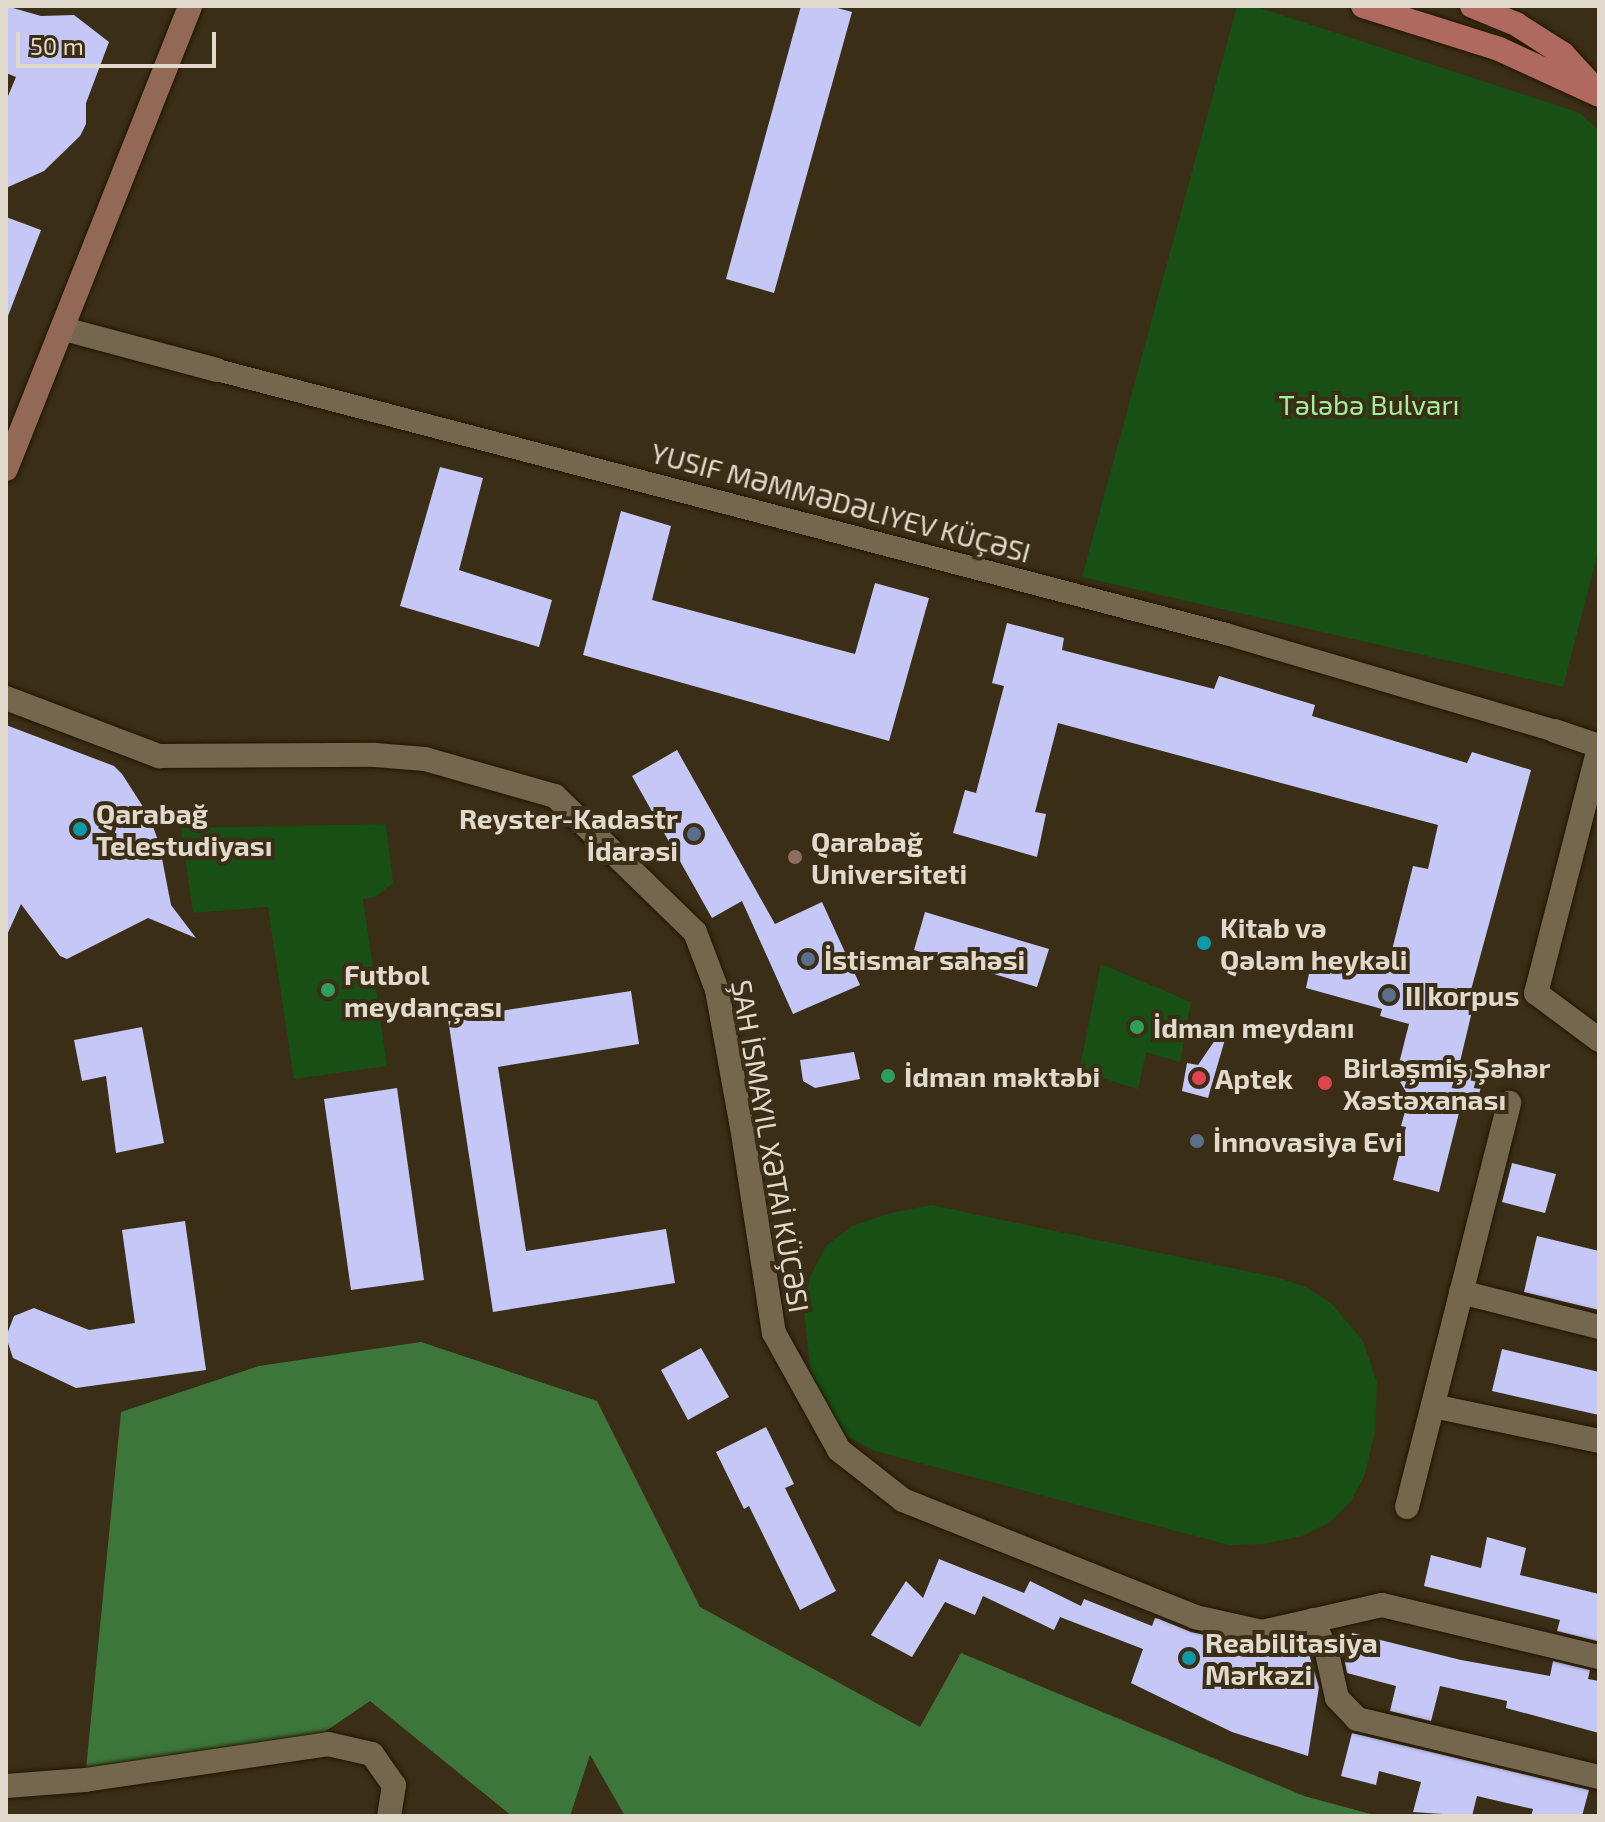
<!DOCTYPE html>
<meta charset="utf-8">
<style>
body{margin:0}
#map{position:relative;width:1605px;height:1822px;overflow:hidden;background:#3b2e17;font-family:"Exo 2",sans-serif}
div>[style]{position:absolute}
.green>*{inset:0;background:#174f15}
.forest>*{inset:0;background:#3d763a}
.building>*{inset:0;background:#c5c8f7}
.roads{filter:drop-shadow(0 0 2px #221601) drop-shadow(0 0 2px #221601)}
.pedestrian>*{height:22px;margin:-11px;padding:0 11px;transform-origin:11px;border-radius:11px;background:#75674e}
.minor>*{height:24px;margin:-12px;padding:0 12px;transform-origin:12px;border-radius:12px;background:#75674e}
.secondary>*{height:24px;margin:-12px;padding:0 12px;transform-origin:12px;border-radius:12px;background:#926856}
.primary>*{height:24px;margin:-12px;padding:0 12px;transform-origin:12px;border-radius:12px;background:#af695e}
.dots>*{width:22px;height:22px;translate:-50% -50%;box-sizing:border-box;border:4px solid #3b2e17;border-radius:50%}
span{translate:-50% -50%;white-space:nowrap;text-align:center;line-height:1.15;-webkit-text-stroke:8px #3b2e17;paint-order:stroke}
.park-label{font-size:28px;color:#a1f09b}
.street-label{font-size:28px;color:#e1d9cb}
.poi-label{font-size:28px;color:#e1d9cb;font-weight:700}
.left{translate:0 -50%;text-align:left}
.right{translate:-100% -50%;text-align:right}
.frame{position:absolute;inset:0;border:8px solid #e1d9cb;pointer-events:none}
.scale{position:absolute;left:16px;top:32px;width:200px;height:36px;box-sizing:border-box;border:4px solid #e1d9cb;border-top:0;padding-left:10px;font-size:24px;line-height:28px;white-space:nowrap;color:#e1d9cb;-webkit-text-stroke:6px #3b2e17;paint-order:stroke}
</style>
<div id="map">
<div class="green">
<div style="clip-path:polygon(1237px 6px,1254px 6px,1580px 113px,1599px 131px,1599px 548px,1563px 687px,1082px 577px)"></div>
<div style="clip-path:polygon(386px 824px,393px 883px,375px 897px,363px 899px,387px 1066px,294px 1079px,268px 907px,193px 913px,181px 828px)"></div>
<div style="clip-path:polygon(1101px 964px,1191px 1002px,1180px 1062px,1146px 1052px,1138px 1089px,1079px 1071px)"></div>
<div style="clip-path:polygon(931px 1205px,1279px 1278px,1306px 1287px,1332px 1304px,1363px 1341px,1377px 1382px,1375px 1431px,1365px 1474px,1351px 1501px,1330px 1522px,1302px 1536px,1264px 1544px,1229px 1545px,875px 1451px,848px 1437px,817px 1397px,810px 1367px,804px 1310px,810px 1277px,826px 1246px,852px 1226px,891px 1213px)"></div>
</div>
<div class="forest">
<div style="clip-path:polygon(421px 1342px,597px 1401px,700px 1607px,920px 1727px,961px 1653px,1304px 1796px,1378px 1816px,625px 1816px,590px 1755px,570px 1816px,512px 1816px,370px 1701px,320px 1735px,85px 1780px,121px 1412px,259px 1366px)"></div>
</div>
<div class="building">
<div style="clip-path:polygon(6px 6px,41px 16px,74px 15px,109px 42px,86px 103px,86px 124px,80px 136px,44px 171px,6px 188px,6px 101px,16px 77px,6px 73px)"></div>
<div style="clip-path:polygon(801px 6px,830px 6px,852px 12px,774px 293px,726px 279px)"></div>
<div style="clip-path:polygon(6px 217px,41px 230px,8px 316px,6px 316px)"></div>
<div style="clip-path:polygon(440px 467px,483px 478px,459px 570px,552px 600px,539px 647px,400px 606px)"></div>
<div style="clip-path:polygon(621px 511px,671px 526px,652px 600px,855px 654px,875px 583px,929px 598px,889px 741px,583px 655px)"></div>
<div style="clip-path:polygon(1007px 623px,1064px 638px,1062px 650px,1214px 689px,1219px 676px,1315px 705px,1312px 716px,1467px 763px,1472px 752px,1531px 770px,1468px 1001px,1474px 1003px,1459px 1066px,1484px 1073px,1477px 1104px,1462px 1101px,1439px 1192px,1393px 1180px,1406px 1127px,1401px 1126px,1409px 1097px,1396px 1075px,1409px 1024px,1380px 1016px,1382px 1009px,1306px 988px,1313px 954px,1386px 974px,1413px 866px,1428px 869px,1438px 825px,1058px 723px,1035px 812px,1046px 814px,1037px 857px,953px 833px,965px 790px,976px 793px,1004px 686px,992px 683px)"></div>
<div style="clip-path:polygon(6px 725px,114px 766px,122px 774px,149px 816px,159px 843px,171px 905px,196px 938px,148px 918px,67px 959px,60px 956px,21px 904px,6px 937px)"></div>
<div style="clip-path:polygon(677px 750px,775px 924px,822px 902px,860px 985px,793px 1014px,742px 901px,712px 918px,632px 776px)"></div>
<div style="clip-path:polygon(925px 912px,1049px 949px,1037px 987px,914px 950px)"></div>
<div style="clip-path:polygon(631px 991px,639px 1044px,498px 1067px,526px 1251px,666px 1229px,675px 1283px,493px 1312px,448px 1019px)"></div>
<div style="clip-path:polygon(142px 1027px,164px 1143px,116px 1153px,106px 1076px,82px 1081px,74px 1040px)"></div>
<div style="clip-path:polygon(1224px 1027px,1228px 1029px,1208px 1098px,1182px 1091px,1187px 1063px,1198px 1065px)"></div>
<div style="clip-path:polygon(854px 1052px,860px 1079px,815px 1088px,803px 1081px,800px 1060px)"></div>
<div style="clip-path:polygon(397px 1088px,424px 1280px,351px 1290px,324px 1099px)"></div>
<div style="clip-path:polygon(1512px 1163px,1556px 1174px,1545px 1213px,1502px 1202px)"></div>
<div style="clip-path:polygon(185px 1221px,206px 1370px,76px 1388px,13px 1358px,6px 1337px,14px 1316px,34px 1308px,89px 1330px,135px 1323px,122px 1230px)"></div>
<div style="clip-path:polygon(1537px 1236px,1599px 1251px,1599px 1310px,1524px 1292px)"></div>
<div style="clip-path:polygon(701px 1348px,729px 1397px,688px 1420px,661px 1370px)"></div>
<div style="clip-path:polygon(1502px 1349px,1599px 1372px,1599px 1415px,1492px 1391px)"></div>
<div style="clip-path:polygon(766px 1427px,794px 1484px,785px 1488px,836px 1591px,800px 1610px,749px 1506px,744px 1509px,716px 1452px)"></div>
<div style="clip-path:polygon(1487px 1537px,1526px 1548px,1520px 1575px,1599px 1594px,1597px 1641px,1557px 1631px,1560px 1620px,1424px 1586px,1431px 1555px,1481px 1568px)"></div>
<div style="clip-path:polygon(939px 1559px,1024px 1593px,1030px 1581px,1081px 1606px,1084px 1599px,1152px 1626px,1155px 1618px,1159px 1619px,1191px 1632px,1259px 1647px,1304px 1638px,1319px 1687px,1308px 1756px,1232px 1732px,1131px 1683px,1143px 1649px,1060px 1617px,1054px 1630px,983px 1596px,975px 1615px,945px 1602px,912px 1657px,871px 1635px,906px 1581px,923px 1598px)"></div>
<div style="clip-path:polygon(1352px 1633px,1461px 1660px,1550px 1676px,1553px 1661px,1590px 1670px,1588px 1679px,1599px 1681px,1599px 1733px,1506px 1708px,1507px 1701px,1440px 1686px,1431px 1721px,1390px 1711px,1396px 1686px,1347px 1673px,1345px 1663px)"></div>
<div style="clip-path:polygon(1352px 1733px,1589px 1790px,1582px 1816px,1531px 1816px,1533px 1809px,1477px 1796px,1472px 1816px,1413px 1812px,1421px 1782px,1379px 1771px,1376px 1785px,1341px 1776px)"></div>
</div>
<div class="roads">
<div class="pedestrian">
<div style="left:217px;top:370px;width:1043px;rotate:14.66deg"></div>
<div style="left:1226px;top:634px;width:343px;rotate:16.4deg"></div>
</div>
<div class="minor">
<div style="left:64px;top:329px;width:158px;rotate:15deg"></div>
<div style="left:6px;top:698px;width:164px;rotate:20.8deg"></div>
<div style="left:159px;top:756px;width:216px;rotate:-0.3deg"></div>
<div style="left:375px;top:755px;width:50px;rotate:4.6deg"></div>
<div style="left:425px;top:759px;width:135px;rotate:15.9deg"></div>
<div style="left:555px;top:796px;width:195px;rotate:44.2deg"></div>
<div style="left:695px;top:932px;width:62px;rotate:69.2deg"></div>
<div style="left:717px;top:990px;width:139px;rotate:79.7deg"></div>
<div style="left:742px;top:1127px;width:208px;rotate:81.2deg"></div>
<div style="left:774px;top:1333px;width:134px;rotate:60.9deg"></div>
<div style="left:839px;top:1450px;width:81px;rotate:38deg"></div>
<div style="left:903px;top:1500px;width:315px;rotate:21.8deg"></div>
<div style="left:1195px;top:1617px;width:69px;rotate:12.6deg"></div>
<div style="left:1262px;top:1632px;width:123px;rotate:-12.7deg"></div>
<div style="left:1382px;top:1605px;width:223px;rotate:13.5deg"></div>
<div style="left:1555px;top:731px;width:46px;rotate:18.8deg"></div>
<div style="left:1599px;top:748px;width:253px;rotate:104.4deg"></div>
<div style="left:1536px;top:993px;width:79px;rotate:36.7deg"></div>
<div style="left:1461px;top:1292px;width:142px;rotate:14.2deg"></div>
<div style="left:1433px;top:1406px;width:170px;rotate:11.9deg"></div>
<div style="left:1407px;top:1507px;width:417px;rotate:-75.8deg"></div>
<div style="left:1313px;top:1620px;width:36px;rotate:67deg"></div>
<div style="left:1327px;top:1653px;width:46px;rotate:77.5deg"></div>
<div style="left:1337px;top:1698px;width:29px;rotate:46deg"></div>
<div style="left:1357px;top:1719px;width:249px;rotate:13.5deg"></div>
<div style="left:6px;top:1786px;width:79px;rotate:-4.3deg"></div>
<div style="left:85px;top:1780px;width:246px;rotate:-8.4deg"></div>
<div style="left:328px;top:1744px;width:45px;rotate:12.8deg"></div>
<div style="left:372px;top:1754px;width:38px;rotate:55deg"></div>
<div style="left:394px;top:1785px;width:31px;rotate:99deg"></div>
</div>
<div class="secondary">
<div style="left:6px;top:469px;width:498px;rotate:-68.3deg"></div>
</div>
<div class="primary">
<div style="left:1363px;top:6px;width:143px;rotate:17.5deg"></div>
<div style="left:1499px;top:49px;width:110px;rotate:24.7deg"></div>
<div style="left:1472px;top:6px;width:48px;rotate:22.2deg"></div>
<div style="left:1516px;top:24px;width:56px;rotate:32.6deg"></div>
<div style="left:1563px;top:54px;width:50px;rotate:47.4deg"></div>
</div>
</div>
<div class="dots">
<div style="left:80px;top:829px;background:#0f9aa8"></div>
<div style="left:694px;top:834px;background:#5c6f8a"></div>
<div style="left:795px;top:857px;background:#8d6e63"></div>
<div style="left:1204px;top:943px;background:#0f9aa8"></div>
<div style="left:808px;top:959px;background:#5c6f8a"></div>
<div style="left:328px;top:990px;background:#2e9e5b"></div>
<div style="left:1389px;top:995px;background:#5c6f8a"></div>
<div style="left:1137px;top:1027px;background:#2e9e5b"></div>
<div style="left:888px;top:1076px;background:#2e9e5b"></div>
<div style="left:1199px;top:1078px;background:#e0444e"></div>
<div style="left:1325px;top:1083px;background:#e0444e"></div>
<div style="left:1197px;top:1141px;background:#5c6f8a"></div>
<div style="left:1189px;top:1658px;background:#0f9aa8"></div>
</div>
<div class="park-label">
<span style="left:1369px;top:404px">Tələbə Bulvarı</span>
</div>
<div class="street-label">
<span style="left:841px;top:502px;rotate:15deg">YUSIF MƏMMƏDƏLIYEV KÜÇƏSI</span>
<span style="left:771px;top:1146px;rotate:80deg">ŞAH İSMAYIL XƏTAİ KÜÇƏSI</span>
</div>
<div class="poi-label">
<span class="left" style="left:96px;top:829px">Qarabağ<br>Telestudiyası</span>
<span class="right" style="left:678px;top:834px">Reyster-Kadastr<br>İdarəsi</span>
<span class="left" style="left:811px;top:857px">Qarabağ<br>Universiteti</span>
<span class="left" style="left:1220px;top:943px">Kitab və<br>Qələm heykəli</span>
<span class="left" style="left:824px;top:959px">İstismar sahəsi</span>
<span class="left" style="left:344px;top:990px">Futbol<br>meydançası</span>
<span class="left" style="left:1405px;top:995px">II korpus</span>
<span class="left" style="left:1153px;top:1027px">İdman meydanı</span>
<span class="left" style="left:1343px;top:1083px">Birləşmiş Şəhər<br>Xəstəxanası</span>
<span class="left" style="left:904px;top:1076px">İdman məktəbi</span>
<span class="left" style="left:1215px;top:1078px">Aptek</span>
<span class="left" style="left:1213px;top:1141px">İnnovasiya Evi</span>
<span class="left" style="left:1205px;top:1658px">Reabilitasiya<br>Mərkəzi</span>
</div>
<div class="frame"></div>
<div class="scale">50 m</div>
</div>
